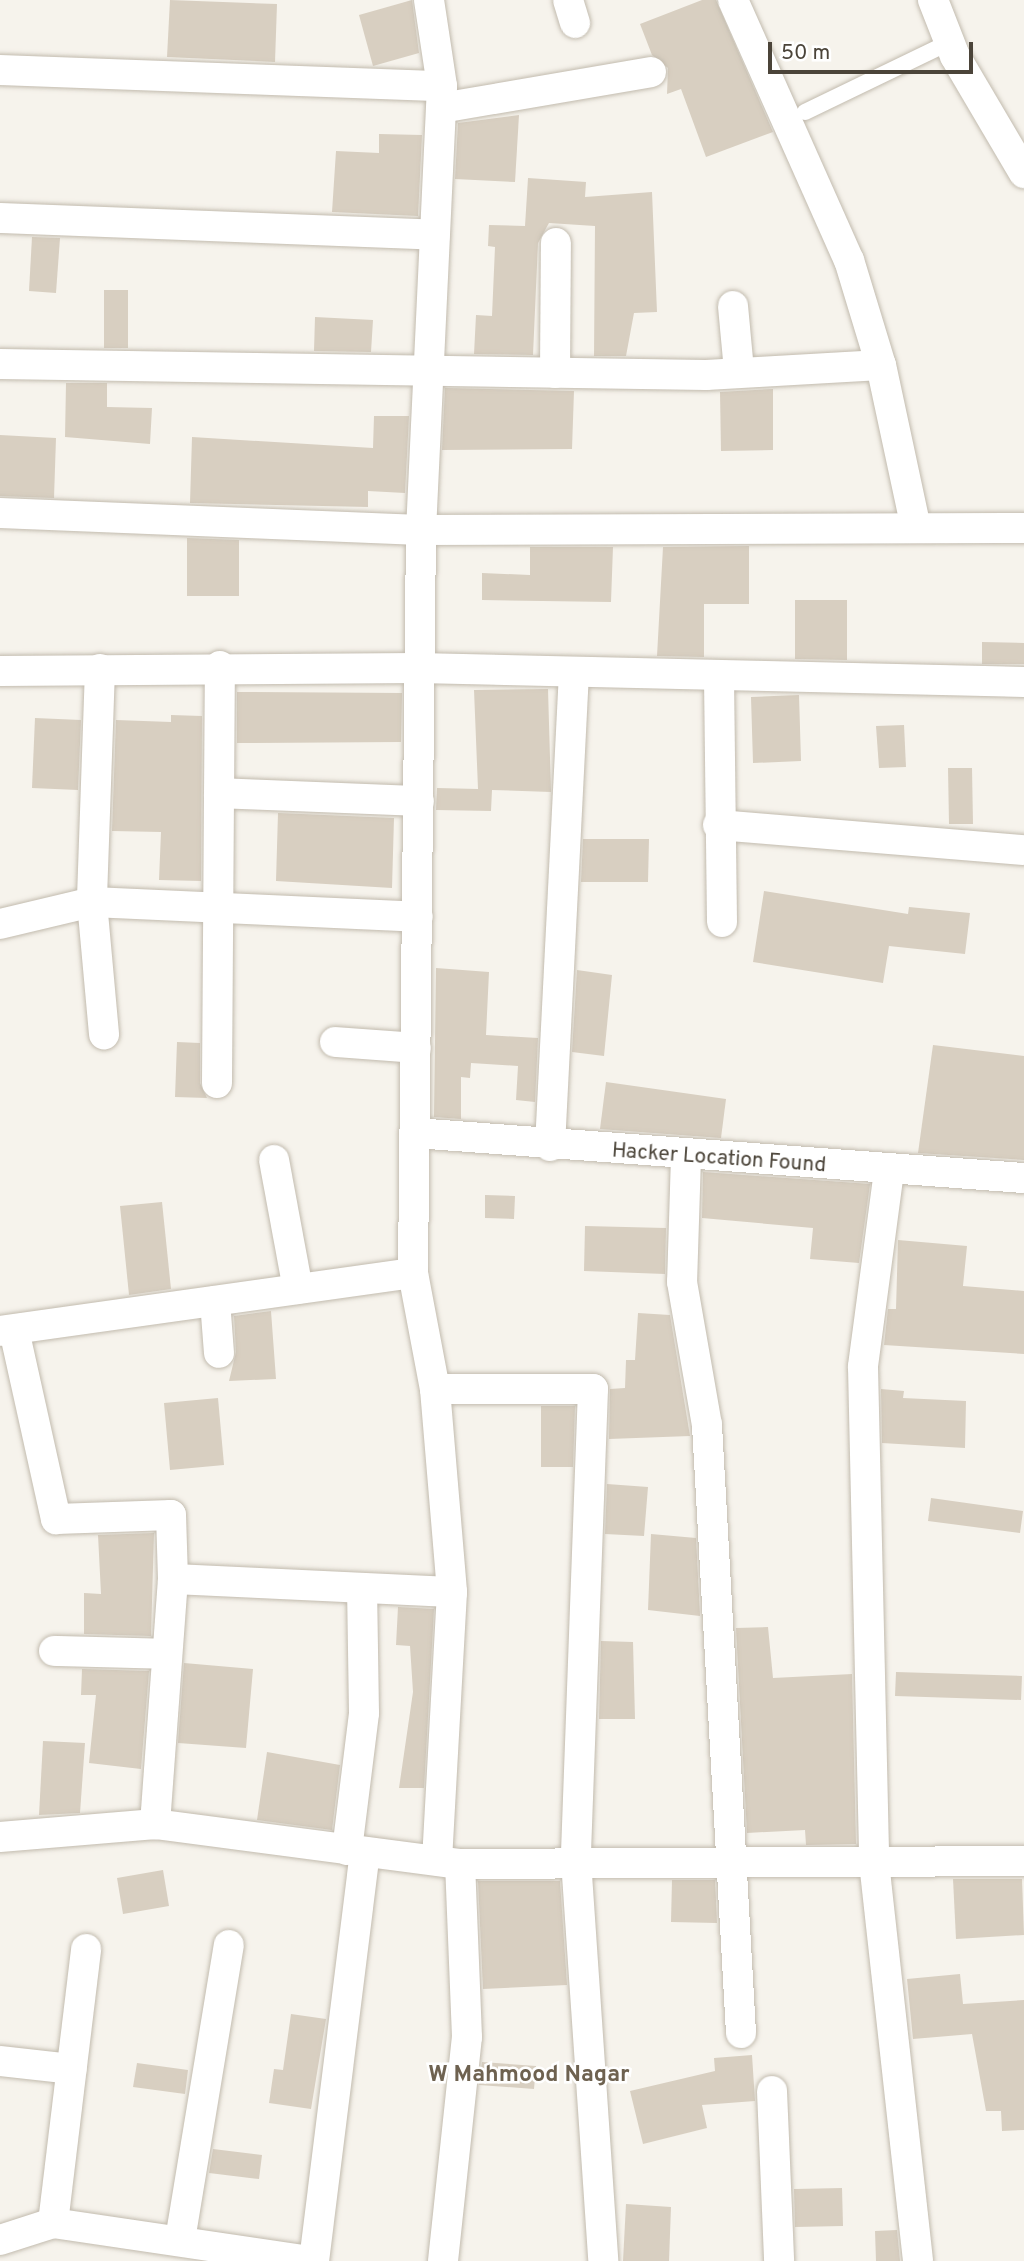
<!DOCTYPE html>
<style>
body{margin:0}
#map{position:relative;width:1024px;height:2261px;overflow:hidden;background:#f6f3ec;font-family:Overpass,sans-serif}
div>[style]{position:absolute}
.building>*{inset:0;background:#d8cfc1}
.roads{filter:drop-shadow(0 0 2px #c2bbae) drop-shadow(0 0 2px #c2bbae)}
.lane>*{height:16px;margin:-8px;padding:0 8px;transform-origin:8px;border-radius:8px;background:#fff}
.street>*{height:30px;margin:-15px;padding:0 15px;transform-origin:15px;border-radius:15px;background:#fff}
span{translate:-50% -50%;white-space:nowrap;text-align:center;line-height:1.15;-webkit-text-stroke:5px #fff;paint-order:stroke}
.street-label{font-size:21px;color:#4b4439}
.neighbourhood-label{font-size:23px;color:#6e6250;font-weight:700}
.scale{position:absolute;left:768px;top:42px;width:205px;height:32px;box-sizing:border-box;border:4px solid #4b4439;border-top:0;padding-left:9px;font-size:21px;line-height:24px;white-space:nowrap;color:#4b4439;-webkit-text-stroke:5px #fff;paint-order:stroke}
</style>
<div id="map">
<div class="building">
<div style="clip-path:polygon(170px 0,277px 4px,275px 62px,167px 57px)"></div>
<div style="clip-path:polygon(412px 0,419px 53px,373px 66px,359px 15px)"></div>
<div style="clip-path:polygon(702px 0,716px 0,773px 132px,706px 157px,681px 89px,667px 94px,668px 68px,652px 55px,640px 24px)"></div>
<div style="clip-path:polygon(519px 115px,515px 182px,455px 179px,458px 123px)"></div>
<div style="clip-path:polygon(379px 134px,422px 135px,418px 216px,332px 212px,336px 151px,379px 153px)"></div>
<div style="clip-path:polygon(528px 178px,586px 182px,585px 197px,652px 192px,657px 312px,634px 313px,626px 356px,594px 356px,595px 226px,549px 223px,538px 243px,533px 355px,474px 354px,476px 315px,492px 316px,495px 247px,488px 246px,489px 225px,525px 226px)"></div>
<div style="clip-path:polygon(32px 237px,60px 238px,56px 293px,29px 291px)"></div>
<div style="clip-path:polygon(104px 290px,128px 290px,128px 348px,104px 348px)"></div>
<div style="clip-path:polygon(315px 317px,373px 320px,371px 352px,314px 351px)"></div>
<div style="clip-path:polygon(66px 383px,107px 383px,107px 407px,152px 408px,150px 444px,65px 437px)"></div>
<div style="clip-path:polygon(445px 388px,574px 391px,572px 449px,442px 450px)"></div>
<div style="clip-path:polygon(773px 389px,773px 450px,721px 451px,720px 392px)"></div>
<div style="clip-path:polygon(374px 416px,409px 416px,405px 493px,368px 491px,368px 507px,190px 503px,192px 437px,373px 448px)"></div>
<div style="clip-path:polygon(0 435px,56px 438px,54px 498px,0 496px)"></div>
<div style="clip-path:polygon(187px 538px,239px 540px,239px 596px,187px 596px)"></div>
<div style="clip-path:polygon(749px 546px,749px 604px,704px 604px,704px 657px,657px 656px,663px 547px)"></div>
<div style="clip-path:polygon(530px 547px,613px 547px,611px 602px,482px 600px,482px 573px,530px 575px)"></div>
<div style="clip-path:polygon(795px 600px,847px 600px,847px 660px,795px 659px)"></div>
<div style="clip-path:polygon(982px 642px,1024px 643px,1024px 664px,982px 664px)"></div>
<div style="clip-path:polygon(548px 689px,551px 792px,492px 790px,491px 811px,436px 810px,437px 788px,478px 789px,474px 690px)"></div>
<div style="clip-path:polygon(237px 692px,402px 693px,401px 742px,237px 743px)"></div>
<div style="clip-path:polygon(799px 695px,801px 761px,753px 763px,751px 697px)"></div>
<div style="clip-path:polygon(171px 715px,202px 716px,201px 881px,159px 880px,161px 832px,112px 831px,116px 720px,171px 722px)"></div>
<div style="clip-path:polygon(35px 718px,81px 720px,78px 790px,32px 788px)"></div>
<div style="clip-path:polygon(904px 725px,906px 767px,879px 768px,876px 726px)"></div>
<div style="clip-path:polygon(948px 768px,972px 768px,973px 824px,949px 824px)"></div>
<div style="clip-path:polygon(278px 813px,394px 818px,392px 888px,276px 881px)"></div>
<div style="clip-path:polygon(583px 839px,649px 839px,648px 882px,581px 882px)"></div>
<div style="clip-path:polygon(764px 891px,908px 914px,909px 907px,970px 913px,965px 954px,889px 946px,883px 983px,753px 962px)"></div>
<div style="clip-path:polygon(436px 968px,489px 972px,486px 1035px,538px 1038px,535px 1102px,516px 1100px,518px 1066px,471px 1063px,470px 1078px,461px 1077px,461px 1119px,434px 1117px)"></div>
<div style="clip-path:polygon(577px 970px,612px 975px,604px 1056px,572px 1052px)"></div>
<div style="clip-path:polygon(177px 1042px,200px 1043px,200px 1083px,207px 1098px,175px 1097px)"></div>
<div style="clip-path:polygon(933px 1045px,1024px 1056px,1024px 1160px,918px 1153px)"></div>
<div style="clip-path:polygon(606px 1082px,726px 1099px,721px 1138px,600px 1129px)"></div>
<div style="clip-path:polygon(703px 1172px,870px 1184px,859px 1263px,810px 1259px,813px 1228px,702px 1218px)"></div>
<div style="clip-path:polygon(485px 1195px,515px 1196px,514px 1219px,485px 1218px)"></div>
<div style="clip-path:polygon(162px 1202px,171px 1289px,129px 1295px,120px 1206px)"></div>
<div style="clip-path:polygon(585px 1226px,666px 1228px,665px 1274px,584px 1271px)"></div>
<div style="clip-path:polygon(898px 1240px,967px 1246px,963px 1286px,1024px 1291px,1024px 1354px,884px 1345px,888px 1309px,896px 1309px)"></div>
<div style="clip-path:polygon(271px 1311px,276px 1379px,229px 1381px,236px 1352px,234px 1316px)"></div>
<div style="clip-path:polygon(638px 1313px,670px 1315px,690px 1436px,609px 1439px,610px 1389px,625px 1388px,626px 1360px,635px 1360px)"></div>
<div style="clip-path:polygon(881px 1389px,904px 1391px,903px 1398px,966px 1401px,965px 1448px,882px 1443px)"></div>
<div style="clip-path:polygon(218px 1398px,224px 1465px,170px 1470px,164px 1403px)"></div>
<div style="clip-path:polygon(541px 1406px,575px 1406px,573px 1467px,541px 1467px)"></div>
<div style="clip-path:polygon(607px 1484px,648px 1487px,644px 1536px,605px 1534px)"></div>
<div style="clip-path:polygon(931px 1498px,1023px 1511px,1020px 1533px,928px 1521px)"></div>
<div style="clip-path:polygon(154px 1533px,151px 1636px,84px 1634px,84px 1593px,101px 1594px,98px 1535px)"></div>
<div style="clip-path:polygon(651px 1534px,696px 1538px,700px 1616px,648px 1610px)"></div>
<div style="clip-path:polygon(398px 1607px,434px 1609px,424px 1788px,399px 1788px,413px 1692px,410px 1646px,396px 1645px)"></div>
<div style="clip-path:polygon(768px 1627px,773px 1678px,852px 1674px,856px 1844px,806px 1845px,805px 1830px,747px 1833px,736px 1628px)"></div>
<div style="clip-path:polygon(601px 1641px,633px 1642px,635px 1719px,599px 1719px)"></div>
<div style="clip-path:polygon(184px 1663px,253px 1669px,246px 1748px,178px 1743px)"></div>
<div style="clip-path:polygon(82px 1669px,149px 1671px,141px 1769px,89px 1763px,96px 1695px,81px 1695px)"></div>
<div style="clip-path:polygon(896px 1672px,1022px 1676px,1021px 1700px,895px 1696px)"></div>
<div style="clip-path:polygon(43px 1741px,85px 1743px,80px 1813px,39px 1815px)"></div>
<div style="clip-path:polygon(267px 1752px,340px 1765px,332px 1830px,257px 1820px)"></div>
<div style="clip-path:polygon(163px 1870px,169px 1906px,123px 1914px,117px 1878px)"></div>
<div style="clip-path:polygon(953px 1879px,1022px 1879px,1024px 1935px,956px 1939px)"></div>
<div style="clip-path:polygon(672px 1880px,715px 1880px,717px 1923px,671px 1922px)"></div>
<div style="clip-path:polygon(478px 1881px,560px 1881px,567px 1985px,483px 1989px)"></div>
<div style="clip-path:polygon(960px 1974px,963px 2004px,1024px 2000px,1024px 2130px,1002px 2131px,1001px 2111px,986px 2111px,972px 2034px,913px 2039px,907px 1979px)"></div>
<div style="clip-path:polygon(291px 2014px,326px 2019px,311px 2109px,269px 2103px,274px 2069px,283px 2070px)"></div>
<div style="clip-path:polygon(752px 2055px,755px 2101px,702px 2105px,707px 2128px,643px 2144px,630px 2091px,715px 2071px,714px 2058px)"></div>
<div style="clip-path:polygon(482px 2062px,536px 2066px,534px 2089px,479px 2085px)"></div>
<div style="clip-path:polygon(137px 2063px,188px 2070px,185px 2094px,133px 2087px)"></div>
<div style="clip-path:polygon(213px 2149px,262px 2155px,259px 2179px,209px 2173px)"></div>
<div style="clip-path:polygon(842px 2188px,843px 2226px,795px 2227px,794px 2189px)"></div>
<div style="clip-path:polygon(626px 2204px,671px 2207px,669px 2261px,623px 2261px)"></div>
<div style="clip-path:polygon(897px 2230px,900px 2261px,876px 2261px,875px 2231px)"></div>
</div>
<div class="roads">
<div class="lane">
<div style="left:805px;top:112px;width:161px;rotate:-25.8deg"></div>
</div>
<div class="street">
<div style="left:429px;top:0;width:87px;rotate:81.4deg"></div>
<div style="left:442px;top:86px;width:444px;rotate:92.7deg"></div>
<div style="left:421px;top:530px;width:743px;rotate:90.62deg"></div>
<div style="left:413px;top:1273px;width:118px;rotate:79.3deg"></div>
<div style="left:435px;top:1389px;width:204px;rotate:85.2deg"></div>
<div style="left:452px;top:1592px;width:269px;rotate:93.2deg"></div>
<div style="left:568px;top:0;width:24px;rotate:73deg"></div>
<div style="left:733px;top:0;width:285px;rotate:66deg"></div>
<div style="left:849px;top:260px;width:110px;rotate:73.1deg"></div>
<div style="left:881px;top:365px;width:163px;rotate:77.9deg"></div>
<div style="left:933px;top:0;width:60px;rotate:68.6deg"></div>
<div style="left:955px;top:56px;width:136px;rotate:59.5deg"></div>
<div style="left:0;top:70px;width:442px;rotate:2.1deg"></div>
<div style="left:441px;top:108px;width:213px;rotate:-9.7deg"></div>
<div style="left:0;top:218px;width:435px;rotate:2.2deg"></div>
<div style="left:733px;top:306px;width:65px;rotate:84.7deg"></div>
<div style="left:0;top:364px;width:706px;rotate:0.89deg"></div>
<div style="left:706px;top:375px;width:175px;rotate:-3.3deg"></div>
<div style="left:555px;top:373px;width:130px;rotate:-89.6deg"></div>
<div style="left:0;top:513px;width:421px;rotate:2.3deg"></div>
<div style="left:421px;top:530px;width:603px;rotate:-0.19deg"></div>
<div style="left:100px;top:669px;width:233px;rotate:92deg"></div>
<div style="left:92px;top:902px;width:133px;rotate:84.8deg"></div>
<div style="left:0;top:671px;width:418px;rotate:-0.4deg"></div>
<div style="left:418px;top:668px;width:606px;rotate:1.32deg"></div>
<div style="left:719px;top:677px;width:245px;rotate:89.3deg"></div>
<div style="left:219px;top:793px;width:200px;rotate:2.3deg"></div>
<div style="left:718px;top:825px;width:307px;rotate:4.7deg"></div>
<div style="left:0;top:924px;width:95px;rotate:-13.4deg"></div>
<div style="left:92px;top:902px;width:326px;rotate:2.6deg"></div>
<div style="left:335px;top:1042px;width:81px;rotate:4.2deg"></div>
<div style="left:217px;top:1083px;width:417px;rotate:-89.6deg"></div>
<div style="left:415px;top:1133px;width:611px;rotate:4.23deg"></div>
<div style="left:550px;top:1146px;width:472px;rotate:-87.1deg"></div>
<div style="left:686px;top:1157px;width:125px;rotate:91.8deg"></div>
<div style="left:682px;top:1282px;width:145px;rotate:80.1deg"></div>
<div style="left:707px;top:1425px;width:609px;rotate:86.8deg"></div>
<div style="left:274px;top:1160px;width:131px;rotate:79.5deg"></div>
<div style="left:889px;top:1171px;width:198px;rotate:97.6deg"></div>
<div style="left:863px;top:1367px;width:495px;rotate:88.7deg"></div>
<div style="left:874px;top:1862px;width:401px;rotate:83.7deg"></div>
<div style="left:215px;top:1301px;width:52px;rotate:85.6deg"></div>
<div style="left:14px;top:1330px;width:194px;rotate:77.5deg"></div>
<div style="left:56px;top:1519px;width:115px;rotate:-2deg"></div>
<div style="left:171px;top:1515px;width:64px;rotate:88.2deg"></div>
<div style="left:173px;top:1579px;width:246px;rotate:94.2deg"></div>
<div style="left:0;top:1331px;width:417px;rotate:-8deg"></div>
<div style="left:435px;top:1389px;width:158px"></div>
<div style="left:593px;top:1389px;width:471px;rotate:92.1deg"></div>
<div style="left:576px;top:1860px;width:402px;rotate:86.1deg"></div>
<div style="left:173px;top:1579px;width:279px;rotate:2.7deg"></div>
<div style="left:54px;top:1651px;width:113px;rotate:1.5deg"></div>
<div style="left:0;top:1837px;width:156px;rotate:-4.8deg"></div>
<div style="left:155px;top:1824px;width:308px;rotate:7.5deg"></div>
<div style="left:460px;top:1864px;width:564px;rotate:-0.3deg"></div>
<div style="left:347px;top:1850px;width:138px;rotate:-82.9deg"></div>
<div style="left:364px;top:1713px;width:125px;rotate:-90.9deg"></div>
<div style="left:0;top:2061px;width:72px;rotate:6.3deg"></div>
<div style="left:772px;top:2091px;width:170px;rotate:87.6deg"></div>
<div style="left:53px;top:2223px;width:276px;rotate:-83.1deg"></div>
<div style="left:0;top:2240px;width:56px;rotate:-17.8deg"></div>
<div style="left:53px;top:2223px;width:260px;rotate:8.4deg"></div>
<div style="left:180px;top:2240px;width:299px;rotate:-80.6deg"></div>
<div style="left:314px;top:2261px;width:412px;rotate:-82.9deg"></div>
<div style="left:443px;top:2261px;width:225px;rotate:-83.9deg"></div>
<div style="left:467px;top:2037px;width:173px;rotate:-92.3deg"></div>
</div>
</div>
<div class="street-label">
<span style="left:719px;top:1159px;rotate:4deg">Hacker Location Found</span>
</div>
<div class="neighbourhood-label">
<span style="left:529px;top:2076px">W Mahmood Nagar</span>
</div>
<div class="scale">50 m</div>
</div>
